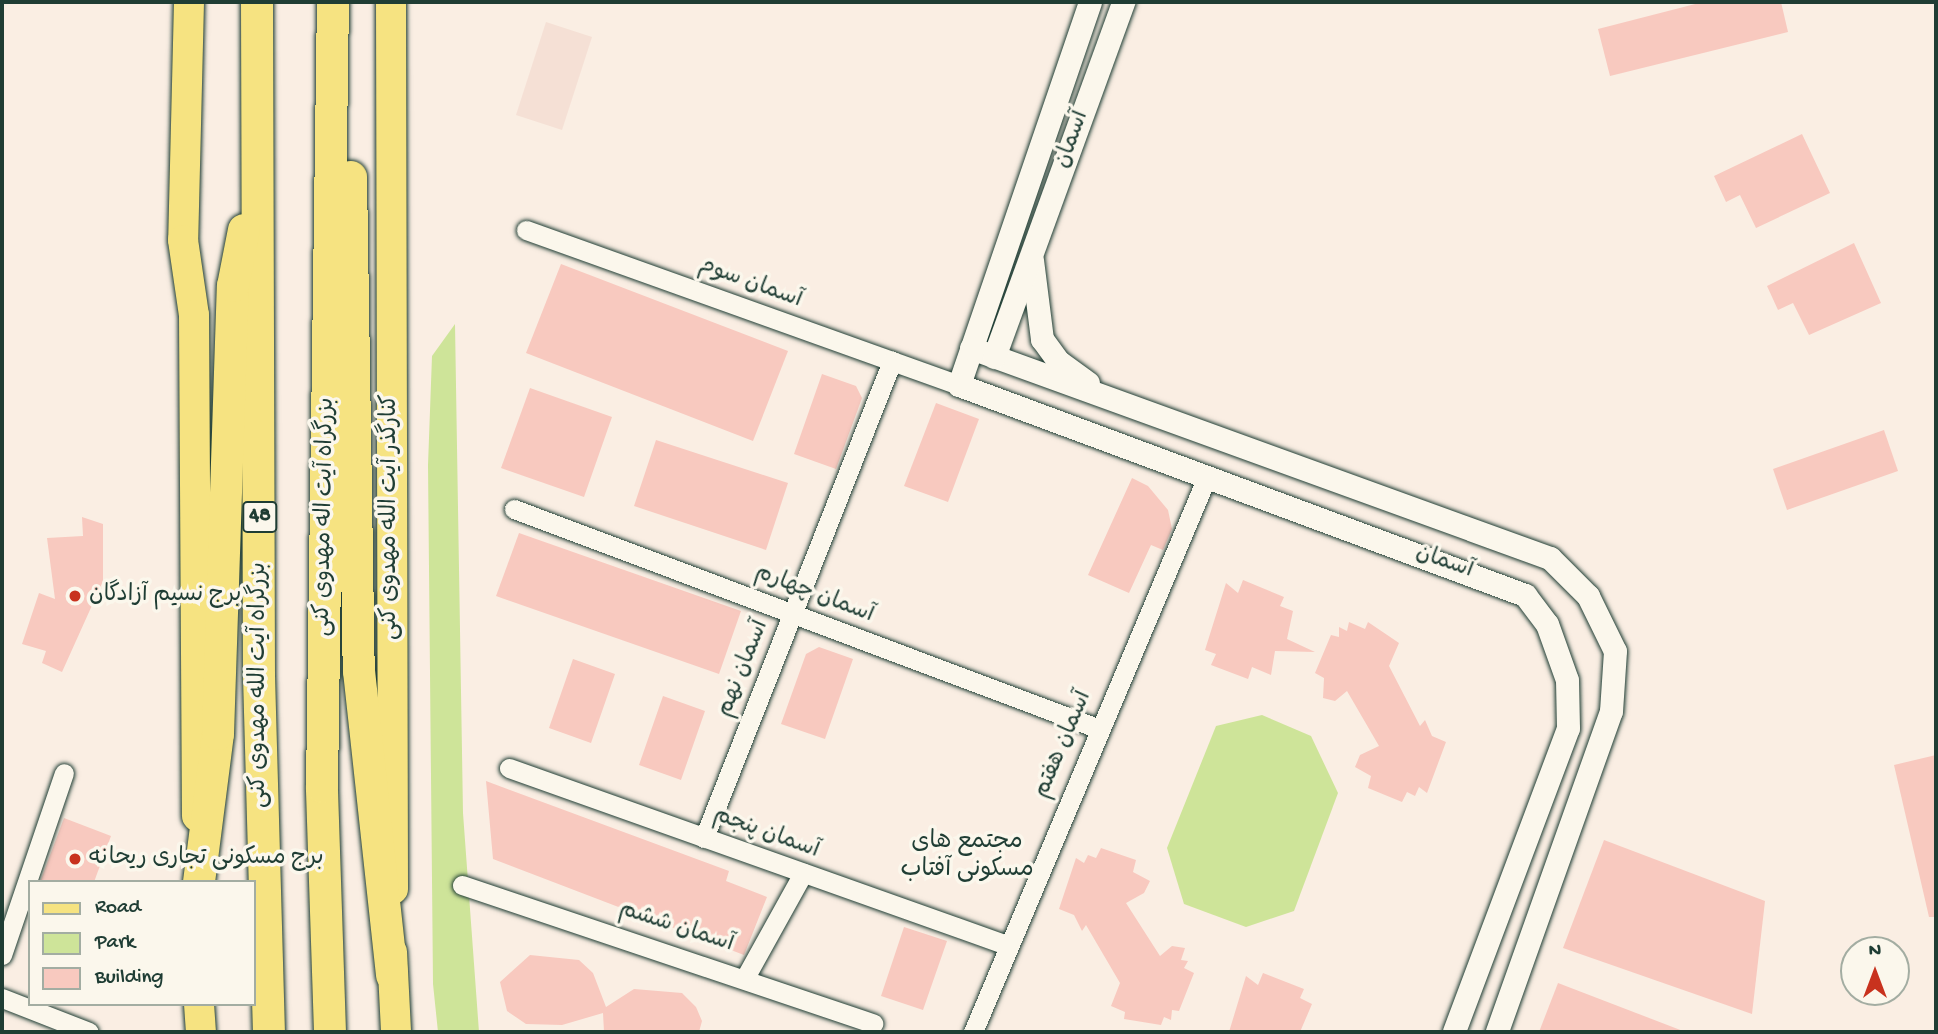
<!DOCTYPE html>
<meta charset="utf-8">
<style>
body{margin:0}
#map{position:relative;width:1938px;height:1034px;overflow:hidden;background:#faeee3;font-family:"Gochi Hand","Playpen Sans Arabic",sans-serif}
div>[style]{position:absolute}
.built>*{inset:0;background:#f5e0d5}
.green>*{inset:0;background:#cee499}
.building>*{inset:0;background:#f8c9bf}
.roads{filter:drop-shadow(0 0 2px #1f3d34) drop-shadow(0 0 2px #1f3d34)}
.minor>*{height:19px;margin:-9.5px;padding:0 9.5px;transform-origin:9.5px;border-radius:9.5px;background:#fbf7ec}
.tertiary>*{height:23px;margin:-11.5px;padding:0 11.5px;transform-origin:11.5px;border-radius:11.5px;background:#fbf7ec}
.primary>*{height:30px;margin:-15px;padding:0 15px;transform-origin:15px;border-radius:15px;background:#f6e381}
.trunk>*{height:32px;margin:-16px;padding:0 16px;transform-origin:16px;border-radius:16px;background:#f6e381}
.dots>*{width:19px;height:19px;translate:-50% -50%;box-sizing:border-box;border:4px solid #fbf7ec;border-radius:50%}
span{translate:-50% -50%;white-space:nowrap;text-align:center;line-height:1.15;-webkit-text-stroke:7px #fbf7ec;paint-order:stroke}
.shield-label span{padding:2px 5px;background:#fbf7ec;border:2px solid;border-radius:5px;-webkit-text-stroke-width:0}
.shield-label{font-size:21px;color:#1f3d34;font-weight:700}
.street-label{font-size:23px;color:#1f3d34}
.poi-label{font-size:23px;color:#1f3d34}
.left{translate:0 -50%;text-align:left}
.neighbourhood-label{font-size:24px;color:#1f3d34}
.frame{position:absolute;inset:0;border:4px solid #1f3d34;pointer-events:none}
.legend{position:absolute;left:28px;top:880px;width:228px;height:126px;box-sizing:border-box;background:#fbf7ec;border:2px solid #a3ada2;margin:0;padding:9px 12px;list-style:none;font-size:21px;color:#1f3d34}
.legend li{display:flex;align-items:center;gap:14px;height:35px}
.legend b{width:35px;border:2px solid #a3ada2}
.north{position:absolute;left:1840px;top:936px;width:70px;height:70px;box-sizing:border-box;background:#fbf7ec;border:2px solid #a3ada2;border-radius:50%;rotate:0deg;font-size:19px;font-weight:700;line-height:28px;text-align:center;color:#1f3d34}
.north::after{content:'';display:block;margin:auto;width:24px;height:32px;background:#c8321e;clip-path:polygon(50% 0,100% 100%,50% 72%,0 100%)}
</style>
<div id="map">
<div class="built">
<div style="clip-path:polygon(546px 22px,592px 37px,562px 130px,516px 115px)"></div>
</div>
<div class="green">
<div style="clip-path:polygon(455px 324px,463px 813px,479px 1032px,438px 1032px,433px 984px,428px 465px,432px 356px)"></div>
<div style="clip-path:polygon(1262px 715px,1311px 736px,1338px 793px,1294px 911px,1246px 927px,1184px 904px,1167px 848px,1216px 726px)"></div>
</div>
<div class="building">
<div style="clip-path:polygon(1703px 2px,1781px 2px,1788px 32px,1610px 76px,1598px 29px)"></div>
<div style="clip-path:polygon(1802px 134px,1830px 193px,1756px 228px,1740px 195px,1726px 202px,1714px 176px)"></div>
<div style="clip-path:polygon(1854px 243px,1881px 303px,1809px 335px,1793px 303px,1778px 310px,1767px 286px)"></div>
<div style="clip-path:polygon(561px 264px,788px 351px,753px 441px,526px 353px)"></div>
<div style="clip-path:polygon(822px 374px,856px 386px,862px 398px,836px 469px,794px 454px)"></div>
<div style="clip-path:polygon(530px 388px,612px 417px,584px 497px,501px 468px)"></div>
<div style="clip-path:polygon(936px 403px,979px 419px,948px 502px,904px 486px)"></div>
<div style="clip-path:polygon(1884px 430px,1898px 471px,1787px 510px,1773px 469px)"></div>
<div style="clip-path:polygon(656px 440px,788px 483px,766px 550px,634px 506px)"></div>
<div style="clip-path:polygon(1132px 478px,1148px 486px,1168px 510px,1172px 529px,1163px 550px,1151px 545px,1129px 593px,1088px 575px)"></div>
<div style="clip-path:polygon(82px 517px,103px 524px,103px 581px,62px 672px,42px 663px,46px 651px,22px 644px,39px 593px,55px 599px,47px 538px,83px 536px)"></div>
<div style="clip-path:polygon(519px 533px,741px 611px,719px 674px,496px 596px)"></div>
<div style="clip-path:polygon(1243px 580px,1284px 597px,1280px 606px,1293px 611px,1287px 639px,1315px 652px,1275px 651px,1271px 675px,1252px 667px,1248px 679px,1211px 665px,1216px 654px,1205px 650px,1226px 583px,1238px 593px)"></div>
<div style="clip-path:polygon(1349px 622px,1365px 629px,1368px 622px,1399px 643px,1389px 666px,1420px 726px,1425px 720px,1432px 736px,1446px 742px,1427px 793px,1419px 787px,1415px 796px,1407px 792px,1402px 802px,1368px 788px,1371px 776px,1355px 767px,1360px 755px,1379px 746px,1347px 691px,1335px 701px,1323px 698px,1324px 678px,1315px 673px,1331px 635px,1339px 637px,1339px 627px,1347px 631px)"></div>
<div style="clip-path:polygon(819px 647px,853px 659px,825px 739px,781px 724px,806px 654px)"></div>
<div style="clip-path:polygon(573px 659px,615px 674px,591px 743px,549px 728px)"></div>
<div style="clip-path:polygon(663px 696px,705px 711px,681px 780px,639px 765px)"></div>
<div style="clip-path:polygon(1936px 755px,1936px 917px,1929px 917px,1894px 765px)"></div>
<div style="clip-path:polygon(486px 781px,729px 871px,726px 881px,767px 897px,744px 955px,493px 859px)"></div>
<div style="clip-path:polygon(64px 818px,111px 836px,94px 882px,40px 882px)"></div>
<div style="clip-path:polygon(1604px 840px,1765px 901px,1752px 1014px,1563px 948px)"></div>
<div style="clip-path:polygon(1101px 848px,1136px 860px,1133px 872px,1150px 881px,1144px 893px,1126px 903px,1160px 956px,1172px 946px,1185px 948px,1181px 960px,1188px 961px,1184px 968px,1194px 973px,1179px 1011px,1172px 1010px,1171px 1020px,1164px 1017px,1161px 1025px,1124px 1019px,1125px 1012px,1111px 1006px,1120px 983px,1086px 925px,1082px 931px,1074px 915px,1059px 909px,1076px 858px,1084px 863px,1088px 855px,1096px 858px)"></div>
<div style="clip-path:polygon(904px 927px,947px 941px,923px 1010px,881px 996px)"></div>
<div style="clip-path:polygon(530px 955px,579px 960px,593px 973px,606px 1007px,634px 989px,682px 993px,696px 1007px,702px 1021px,699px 1032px,604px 1032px,603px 1013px,562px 1025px,526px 1024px,507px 1011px,500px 982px)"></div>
<div style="clip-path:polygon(1263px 973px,1304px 989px,1300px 998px,1312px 1004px,1300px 1032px,1229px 1032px,1246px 976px,1258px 985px)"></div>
<div style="clip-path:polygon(1558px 983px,1683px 1031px,1683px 1032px,1539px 1032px)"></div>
</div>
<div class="roads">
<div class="minor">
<div style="left:526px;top:230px;width:460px;rotate:19.7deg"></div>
<div style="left:514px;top:509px;width:623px;rotate:20.59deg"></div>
<div style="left:509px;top:768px;width:529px;rotate:19.57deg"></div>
<div style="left:704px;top:838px;width:513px;rotate:-68.49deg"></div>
<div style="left:462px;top:885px;width:434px;rotate:18.6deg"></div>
<div style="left:2px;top:955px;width:192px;rotate:-71.2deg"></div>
<div style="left:746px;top:976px;width:118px;rotate:-61deg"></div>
<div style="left:2px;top:998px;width:93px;rotate:21.3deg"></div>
<div style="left:973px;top:1032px;width:600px;rotate:-67.15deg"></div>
</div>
<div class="tertiary">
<div style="left:1090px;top:2px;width:405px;rotate:108.9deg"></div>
<div style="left:959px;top:385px;width:604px;rotate:20.36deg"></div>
<div style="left:1525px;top:595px;width:36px;rotate:53deg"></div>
<div style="left:1547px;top:624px;width:59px;rotate:70.3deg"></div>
<div style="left:1567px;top:680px;width:48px;rotate:88.8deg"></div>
<div style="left:1568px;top:728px;width:325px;rotate:110.6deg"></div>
<div style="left:1032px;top:260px;width:80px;rotate:82.8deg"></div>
<div style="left:1042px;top:339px;width:27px;rotate:54deg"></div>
<div style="left:1058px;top:361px;width:37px;rotate:36deg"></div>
<div style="left:971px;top:348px;width:616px;rotate:19.94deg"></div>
<div style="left:1550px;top:558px;width:54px;rotate:45deg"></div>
<div style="left:1588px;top:596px;width:61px;rotate:63.9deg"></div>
<div style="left:1615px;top:651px;width:60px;rotate:93.8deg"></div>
<div style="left:1611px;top:711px;width:341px;rotate:109.6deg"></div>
<div style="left:994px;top:357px;width:378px;rotate:-70deg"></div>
</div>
<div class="primary">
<div style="left:189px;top:2px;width:238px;rotate:91.4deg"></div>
<div style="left:183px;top:240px;width:76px;rotate:81.7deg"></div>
<div style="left:194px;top:315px;width:501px;rotate:89.66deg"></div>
<div style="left:391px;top:2px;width:887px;rotate:89.87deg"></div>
<div style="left:392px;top:952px;width:80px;rotate:87.1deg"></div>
<div style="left:199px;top:1004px;width:28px;rotate:86deg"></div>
</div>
<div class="trunk">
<div style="left:257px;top:2px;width:674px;rotate:89.83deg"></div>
<div style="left:259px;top:676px;width:356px;rotate:88.4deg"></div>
<div style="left:351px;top:177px;width:494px;rotate:89.1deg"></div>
<div style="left:359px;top:671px;width:306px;rotate:83.8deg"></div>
<div style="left:199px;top:882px;width:149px;rotate:-82.7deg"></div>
<div style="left:218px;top:734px;width:448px;rotate:-88.1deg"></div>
<div style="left:233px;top:286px;width:57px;rotate:-78.9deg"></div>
<div style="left:330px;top:1032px;width:245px;rotate:-91.9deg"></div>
<div style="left:322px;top:787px;width:785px;rotate:-89.2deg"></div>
</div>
</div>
<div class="dots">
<div style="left:75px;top:596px;background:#c8321e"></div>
<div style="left:75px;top:859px;background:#c8321e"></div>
</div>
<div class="shield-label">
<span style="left:260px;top:517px">48</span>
</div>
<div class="street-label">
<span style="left:1073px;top:140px;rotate:-70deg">آسمان</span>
<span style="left:750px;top:284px;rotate:20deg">آسمان سوم</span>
<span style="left:326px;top:517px;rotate:-89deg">بزرگراه آیت اله مهدوی کنی</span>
<span style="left:391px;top:517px;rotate:-90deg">کنارگذر آیت الله مهدوی کنی</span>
<span style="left:1444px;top:563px;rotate:19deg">آسمان</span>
<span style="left:814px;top:595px;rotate:21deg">آسمان چهارم</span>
<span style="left:744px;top:669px;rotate:-68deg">آسمان نهم</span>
<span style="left:260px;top:685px;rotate:-90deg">بزرگراه آیت الله مهدوی کنی</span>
<span style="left:1064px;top:745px;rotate:-67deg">آسمان هفتم</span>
<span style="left:766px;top:834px;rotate:20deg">آسمان پنجم</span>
<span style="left:676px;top:928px;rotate:18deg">آسمان ششم</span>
</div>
<div class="poi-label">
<span class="left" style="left:89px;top:596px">برج نسیم آزادگان</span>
<span class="left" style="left:89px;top:859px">برج مسکونی تجاری ریحانه</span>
</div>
<div class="neighbourhood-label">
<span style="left:967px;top:857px">مجتمع های<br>مسکونی آفتاب</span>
</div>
<div class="frame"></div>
<ul class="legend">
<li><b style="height:9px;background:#f6e381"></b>Road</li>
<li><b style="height:19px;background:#cee499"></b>Park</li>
<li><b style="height:19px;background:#f8c9bf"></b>Building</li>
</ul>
<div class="north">N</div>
</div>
